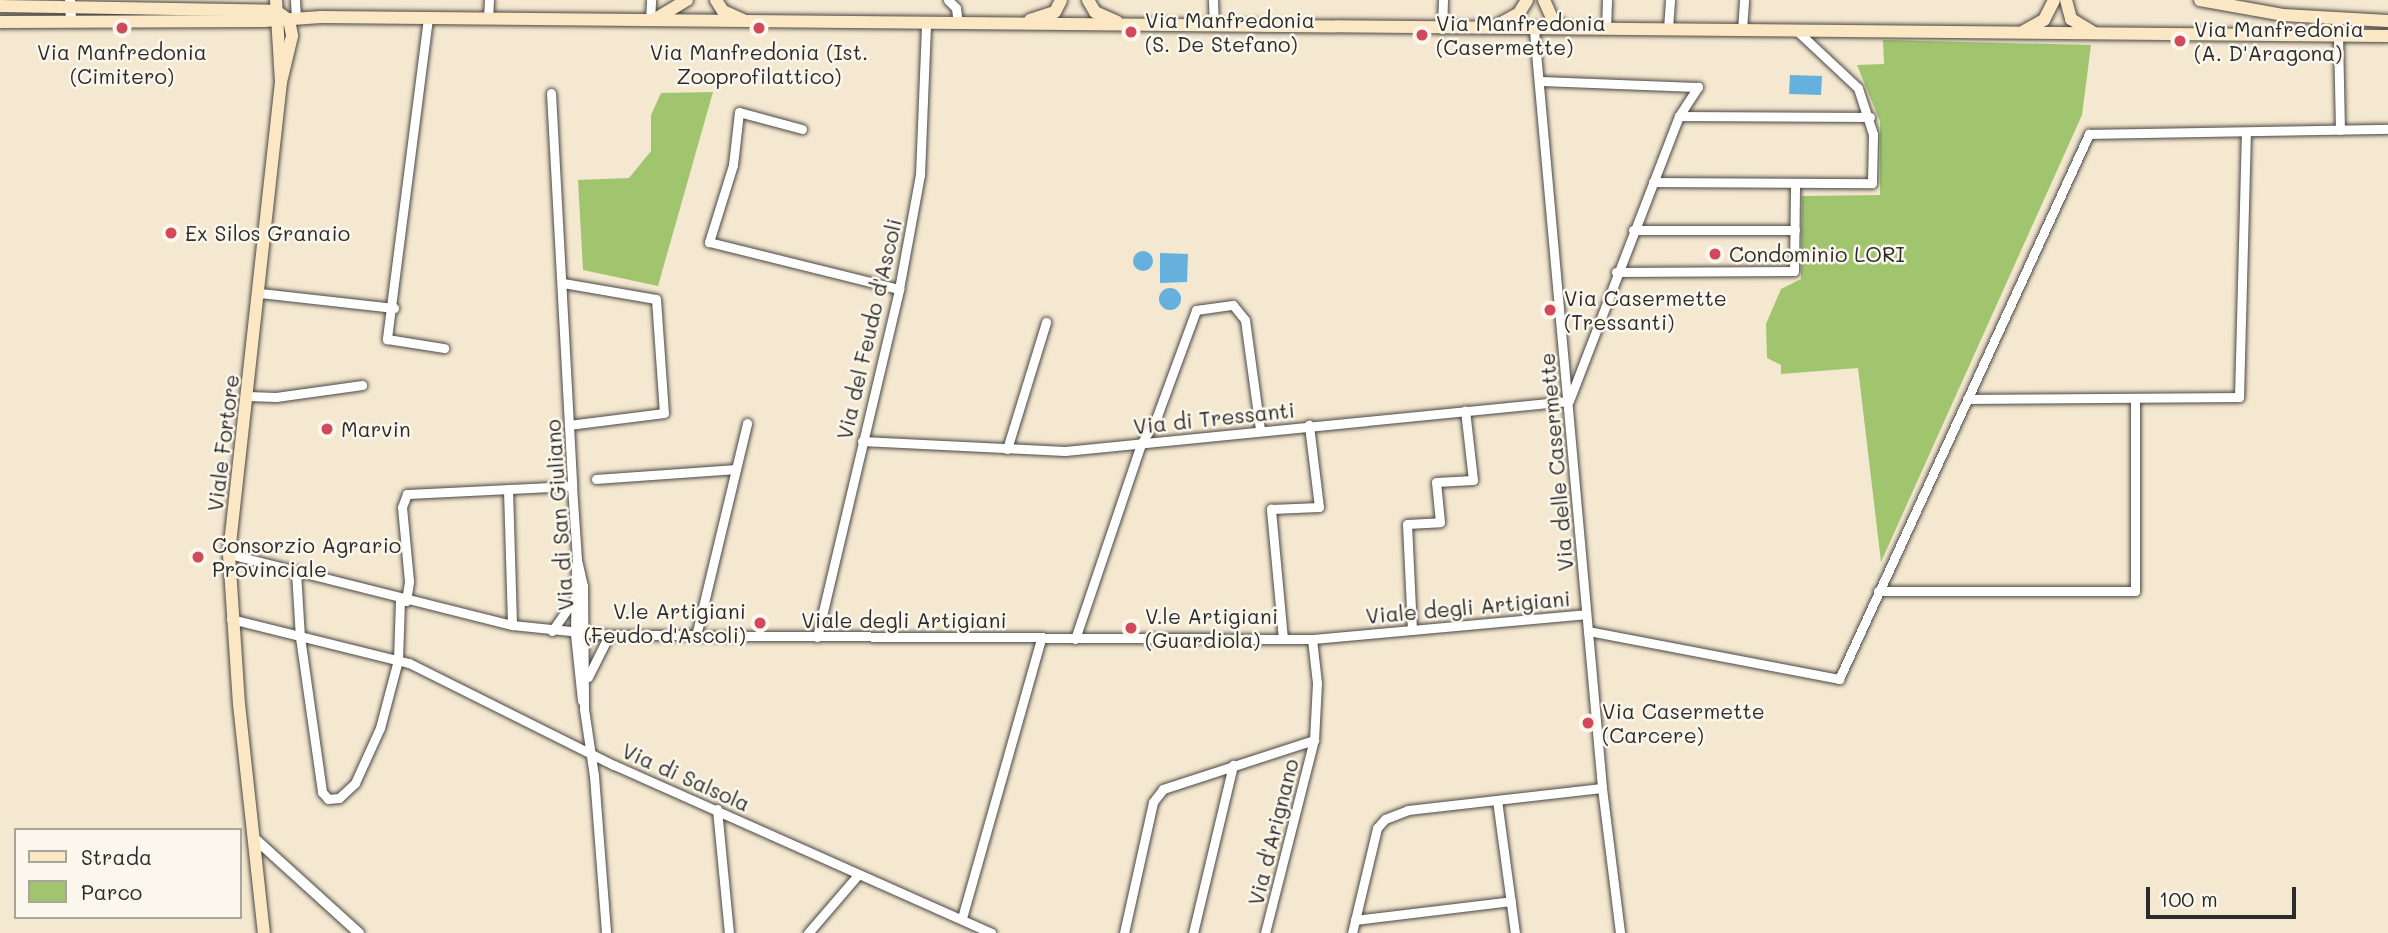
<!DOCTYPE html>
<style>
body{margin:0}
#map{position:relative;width:2388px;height:933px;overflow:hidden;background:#f5e8d0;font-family:Mali,sans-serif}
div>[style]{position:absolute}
.green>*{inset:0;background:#a1c56f}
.water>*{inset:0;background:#65b0dd}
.round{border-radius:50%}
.roads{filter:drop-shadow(0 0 2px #494744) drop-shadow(0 0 2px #494744)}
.minor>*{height:9px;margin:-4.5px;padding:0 4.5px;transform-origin:4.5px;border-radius:4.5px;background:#fff}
.tertiary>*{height:10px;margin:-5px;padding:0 5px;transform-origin:5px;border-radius:5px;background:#fff}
.secondary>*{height:12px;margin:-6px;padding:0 6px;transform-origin:6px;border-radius:6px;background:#fbe7c3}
.dots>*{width:19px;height:19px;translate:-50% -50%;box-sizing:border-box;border:4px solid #fbf7ec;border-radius:50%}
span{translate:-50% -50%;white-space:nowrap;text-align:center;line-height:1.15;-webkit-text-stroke:5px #fbf7ec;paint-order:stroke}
.poi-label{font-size:21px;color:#2b2b2b}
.left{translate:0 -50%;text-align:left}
.right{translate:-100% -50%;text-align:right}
.street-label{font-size:21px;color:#2b2b2b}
.legend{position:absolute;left:14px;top:828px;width:228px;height:91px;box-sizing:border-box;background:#fbf7ec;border:2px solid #a8a59f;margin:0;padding:9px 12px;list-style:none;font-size:21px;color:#2b2b2b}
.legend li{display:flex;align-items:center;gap:14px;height:35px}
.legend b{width:35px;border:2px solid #a8a59f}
.scale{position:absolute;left:2146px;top:887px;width:150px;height:32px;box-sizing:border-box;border:4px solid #2b2b2b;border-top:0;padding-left:9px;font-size:21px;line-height:24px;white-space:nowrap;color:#2b2b2b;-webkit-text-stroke:5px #fbf7ec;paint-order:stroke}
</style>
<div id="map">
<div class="green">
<div style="clip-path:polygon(1883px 40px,2091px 45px,2082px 115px,1881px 562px,1858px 368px,1781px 374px,1781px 365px,1767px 358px,1766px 324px,1781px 289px,1801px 279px,1802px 196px,1880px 195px,1880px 121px,1857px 65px,1884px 64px)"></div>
<div style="clip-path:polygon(713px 92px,658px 286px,583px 270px,578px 180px,629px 178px,651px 151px,651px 115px,661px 93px)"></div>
</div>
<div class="water">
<div style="clip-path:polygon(1790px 75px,1822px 76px,1821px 95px,1789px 94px)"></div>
<div class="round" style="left:1133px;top:251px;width:20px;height:20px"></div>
<div style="clip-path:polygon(1160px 253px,1188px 254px,1187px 282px,1160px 283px)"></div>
<div class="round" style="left:1159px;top:288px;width:22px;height:22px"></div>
</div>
<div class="roads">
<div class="minor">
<div style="left:295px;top:0;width:18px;rotate:87deg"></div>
<div style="left:948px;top:0;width:11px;rotate:45deg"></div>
<div style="left:956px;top:8px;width:16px;rotate:83deg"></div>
<div style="left:1213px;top:0;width:25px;rotate:88deg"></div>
<div style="left:428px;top:18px;width:324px;rotate:97.3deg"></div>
<div style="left:387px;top:339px;width:58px;rotate:9deg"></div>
<div style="left:488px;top:19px;width:19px;rotate:-87deg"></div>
<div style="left:650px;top:21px;width:21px;rotate:-87deg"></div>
<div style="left:1442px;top:29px;width:29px;rotate:-88deg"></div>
<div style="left:1606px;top:29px;width:29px;rotate:-88deg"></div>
<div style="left:1668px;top:29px;width:29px;rotate:-86deg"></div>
<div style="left:1534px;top:30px;width:761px;rotate:84.87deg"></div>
<div style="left:1602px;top:788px;width:146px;rotate:82.9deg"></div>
<div style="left:1742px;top:30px;width:30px;rotate:-86deg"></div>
<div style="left:2338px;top:35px;width:95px;rotate:88.8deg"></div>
<div style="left:1539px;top:81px;width:159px;rotate:2.2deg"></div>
<div style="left:551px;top:93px;width:394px;rotate:86.9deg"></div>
<div style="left:572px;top:486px;width:74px;rotate:86.1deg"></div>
<div style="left:577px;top:560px;width:27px;rotate:77deg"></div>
<div style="left:583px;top:586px;width:123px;rotate:89.5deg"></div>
<div style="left:584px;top:709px;width:68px;rotate:81.5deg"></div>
<div style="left:594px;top:776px;width:157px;rotate:85.6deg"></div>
<div style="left:1679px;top:116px;width:191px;rotate:0.3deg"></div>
<div style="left:802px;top:129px;width:65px;rotate:-164.9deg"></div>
<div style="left:739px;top:112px;width:53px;rotate:96.5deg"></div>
<div style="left:733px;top:165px;width:81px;rotate:107.3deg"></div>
<div style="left:709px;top:242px;width:196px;rotate:13.9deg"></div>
<div style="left:1653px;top:182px;width:219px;rotate:0.3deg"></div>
<div style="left:1872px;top:183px;width:49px;rotate:-88.8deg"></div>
<div style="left:1873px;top:134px;width:48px;rotate:-108.1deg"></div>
<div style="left:1858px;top:88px;width:83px;rotate:-136.9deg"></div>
<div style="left:1633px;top:230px;width:162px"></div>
<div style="left:1616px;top:272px;width:178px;rotate:-0.3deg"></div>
<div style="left:1794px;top:271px;width:87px;rotate:-89.3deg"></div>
<div style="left:563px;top:283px;width:94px;rotate:9.8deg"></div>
<div style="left:656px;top:299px;width:114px;rotate:86deg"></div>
<div style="left:664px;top:413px;width:96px;rotate:172.8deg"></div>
<div style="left:260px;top:293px;width:135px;rotate:6.4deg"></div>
<div style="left:248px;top:396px;width:28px;rotate:2deg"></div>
<div style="left:276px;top:397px;width:87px;rotate:-7.9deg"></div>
<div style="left:1967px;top:399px;width:272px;rotate:-0.4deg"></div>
<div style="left:2239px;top:397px;width:265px;rotate:-88.5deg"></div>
<div style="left:862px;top:441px;width:203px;rotate:2.8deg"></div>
<div style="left:1065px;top:451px;width:506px;rotate:-5.67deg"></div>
<div style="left:1569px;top:401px;width:305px;rotate:-68.9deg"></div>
<div style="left:1679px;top:116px;width:35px;rotate:-57deg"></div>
<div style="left:1007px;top:449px;width:133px;rotate:-72.9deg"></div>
<div style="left:596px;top:479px;width:140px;rotate:-4.1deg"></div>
<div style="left:508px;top:489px;width:136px;rotate:88.3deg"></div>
<div style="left:229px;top:554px;width:292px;rotate:14.1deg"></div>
<div style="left:512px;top:625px;width:98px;rotate:5.9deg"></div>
<div style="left:609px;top:635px;width:703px;rotate:0.33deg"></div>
<div style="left:1312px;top:639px;width:275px;rotate:-5.2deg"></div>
<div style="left:576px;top:565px;width:69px;rotate:90.8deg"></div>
<div style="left:575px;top:634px;width:67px;rotate:84deg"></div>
<div style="left:296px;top:572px;width:65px;rotate:86.5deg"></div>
<div style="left:300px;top:637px;width:157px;rotate:81.9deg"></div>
<div style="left:322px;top:792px;width:9px;rotate:49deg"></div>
<div style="left:328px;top:799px;width:11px;rotate:-5deg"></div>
<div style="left:339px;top:798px;width:22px;rotate:-43deg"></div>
<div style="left:355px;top:783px;width:60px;rotate:-65.6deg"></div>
<div style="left:380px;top:728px;width:70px;rotate:-75.2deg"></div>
<div style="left:398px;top:660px;width:61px;rotate:-88.1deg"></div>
<div style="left:1878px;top:591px;width:257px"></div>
<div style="left:2135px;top:591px;width:193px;rotate:-90deg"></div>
<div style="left:406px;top:601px;width:20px;rotate:-81deg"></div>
<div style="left:409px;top:581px;width:74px;rotate:-95.4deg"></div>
<div style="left:402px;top:507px;width:14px;rotate:-69deg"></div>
<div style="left:407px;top:494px;width:165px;rotate:-2.8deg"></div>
<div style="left:231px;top:619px;width:183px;rotate:13.9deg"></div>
<div style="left:409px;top:663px;width:229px;rotate:26.5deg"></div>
<div style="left:614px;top:765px;width:413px;rotate:24deg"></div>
<div style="left:1412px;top:630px;width:106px;rotate:-92.7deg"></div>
<div style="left:1407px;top:524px;width:33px;rotate:-3deg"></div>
<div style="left:1440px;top:522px;width:40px;rotate:-95.7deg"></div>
<div style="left:1436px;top:482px;width:37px;rotate:-3deg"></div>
<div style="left:1473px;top:480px;width:70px;rotate:-96.5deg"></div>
<div style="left:552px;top:631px;width:39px;rotate:-55deg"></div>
<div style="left:1588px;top:631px;width:256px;rotate:10.8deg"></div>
<div style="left:1839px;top:679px;width:600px;rotate:-65.36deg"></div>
<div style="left:2089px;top:134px;width:299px;rotate:-1deg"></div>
<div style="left:696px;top:636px;width:219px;rotate:-76.5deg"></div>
<div style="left:817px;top:637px;width:358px;rotate:-76.7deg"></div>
<div style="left:899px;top:289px;width:116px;rotate:-79.6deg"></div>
<div style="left:920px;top:175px;width:151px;rotate:-87.7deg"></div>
<div style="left:1075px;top:639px;width:206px;rotate:-71.3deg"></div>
<div style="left:1141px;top:444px;width:29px;rotate:-59deg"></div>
<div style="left:1156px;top:419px;width:116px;rotate:-69.8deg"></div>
<div style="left:1196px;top:310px;width:37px;rotate:-8deg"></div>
<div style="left:1233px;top:305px;width:19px;rotate:51deg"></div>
<div style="left:1245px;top:320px;width:111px;rotate:82.2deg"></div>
<div style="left:1283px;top:639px;width:131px;rotate:-95.3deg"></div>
<div style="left:1271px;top:509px;width:48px;rotate:-2.4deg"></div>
<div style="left:1319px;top:507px;width:83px;rotate:-97deg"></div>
<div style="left:588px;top:677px;width:47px;rotate:-63.4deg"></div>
<div style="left:1497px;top:800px;width:134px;rotate:82.3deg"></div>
<div style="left:717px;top:809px;width:125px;rotate:84.5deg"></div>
<div style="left:962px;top:918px;width:291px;rotate:-74.2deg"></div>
<div style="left:1355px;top:920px;width:157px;rotate:-6.9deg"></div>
<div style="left:808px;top:933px;width:75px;rotate:-49.3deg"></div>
<div style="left:1124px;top:933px;width:134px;rotate:-77.5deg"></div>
<div style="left:1153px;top:802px;width:16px;rotate:-52deg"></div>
<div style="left:1163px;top:789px;width:159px;rotate:-18deg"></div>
<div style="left:1193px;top:933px;width:173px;rotate:-76.6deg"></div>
<div style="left:1265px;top:933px;width:199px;rotate:-75.8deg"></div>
<div style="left:1314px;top:740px;width:57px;rotate:-87deg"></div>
<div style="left:1317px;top:683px;width:44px;rotate:-96.5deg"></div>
<div style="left:1352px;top:933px;width:108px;rotate:-76.6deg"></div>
<div style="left:1377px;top:828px;width:12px;rotate:-48deg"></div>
<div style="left:1385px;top:819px;width:25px;rotate:-21deg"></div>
<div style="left:1408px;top:810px;width:195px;rotate:-6.5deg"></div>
</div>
<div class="tertiary">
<div style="left:70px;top:0;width:22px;rotate:87deg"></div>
<div style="left:253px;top:837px;width:143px;rotate:42.2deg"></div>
</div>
<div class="secondary">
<div style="left:276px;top:0;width:82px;rotate:86.5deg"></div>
<div style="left:716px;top:0;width:13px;rotate:58deg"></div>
<div style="left:723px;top:11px;width:22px;rotate:24deg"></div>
<div style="left:1088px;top:0;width:14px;rotate:60deg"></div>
<div style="left:1095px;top:12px;width:24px;rotate:24deg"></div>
<div style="left:1544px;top:0;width:22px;rotate:66deg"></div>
<div style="left:1553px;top:20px;width:15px;rotate:32deg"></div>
<div style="left:2066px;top:0;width:20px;rotate:75deg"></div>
<div style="left:2071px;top:19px;width:26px;rotate:31deg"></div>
<div style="left:2200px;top:0;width:84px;rotate:10.2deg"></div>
<div style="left:2283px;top:15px;width:105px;rotate:3.3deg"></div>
<div style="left:0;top:6px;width:276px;rotate:1deg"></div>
<div style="left:276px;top:11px;width:16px;rotate:35deg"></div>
<div style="left:289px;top:20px;width:16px;rotate:79deg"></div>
<div style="left:292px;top:36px;width:47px;rotate:103.4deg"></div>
<div style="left:281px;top:82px;width:475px;rotate:96.3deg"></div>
<div style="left:229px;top:554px;width:150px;rotate:86.2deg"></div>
<div style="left:239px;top:704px;width:230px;rotate:83.8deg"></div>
<div style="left:657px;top:18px;width:35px;rotate:-31deg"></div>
<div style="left:1030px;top:20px;width:26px;rotate:-18deg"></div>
<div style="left:1055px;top:12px;width:13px;rotate:-63deg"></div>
<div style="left:0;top:22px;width:264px;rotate:-0.2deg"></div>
<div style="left:264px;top:21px;width:57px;rotate:-4deg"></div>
<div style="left:321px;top:17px;width:2067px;rotate:0.53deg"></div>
<div style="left:1494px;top:27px;width:29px;rotate:-29deg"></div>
<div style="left:1519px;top:13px;width:15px;rotate:-58deg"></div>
<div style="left:2024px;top:31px;width:23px;rotate:-29deg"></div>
<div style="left:2044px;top:20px;width:22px;rotate:-63deg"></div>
</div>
</div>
<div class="dots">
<div style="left:122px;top:28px;background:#d1495b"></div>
<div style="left:759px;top:28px;background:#d1495b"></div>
<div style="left:1131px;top:32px;background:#d1495b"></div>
<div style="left:1422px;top:35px;background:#d1495b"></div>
<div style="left:2180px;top:41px;background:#d1495b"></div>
<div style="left:171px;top:233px;background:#d1495b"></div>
<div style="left:1715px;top:254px;background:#d1495b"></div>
<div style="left:1550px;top:310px;background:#d1495b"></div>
<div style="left:327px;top:429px;background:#d1495b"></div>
<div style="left:198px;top:557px;background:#d1495b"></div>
<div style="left:760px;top:623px;background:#d1495b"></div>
<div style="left:1131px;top:628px;background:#d1495b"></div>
<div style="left:1588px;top:723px;background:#d1495b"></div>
</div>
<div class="poi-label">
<span class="left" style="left:1145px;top:32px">Via Manfredonia<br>(S. De Stefano)</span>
<span class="left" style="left:1436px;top:35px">Via Manfredonia<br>(Casermette)</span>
<span class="left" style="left:2194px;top:41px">Via Manfredonia<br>(A. D'Aragona)</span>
<span style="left:122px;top:64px">Via Manfredonia<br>(Cimitero)</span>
<span style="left:759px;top:64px">Via Manfredonia (Ist.<br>Zooprofilattico)</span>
<span class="left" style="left:185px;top:233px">Ex Silos Granaio</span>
<span class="left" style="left:1729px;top:254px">Condominio LORI</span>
<span class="left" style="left:1564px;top:310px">Via Casermette<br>(Tressanti)</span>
<span class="left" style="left:341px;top:429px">Marvin</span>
<span class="left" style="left:212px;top:557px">Consorzio Agrario<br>Provinciale</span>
<span class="right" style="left:746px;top:623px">V.le Artigiani<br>(Feudo d'Ascoli)</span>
<span class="left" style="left:1145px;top:628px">V.le Artigiani<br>(Guardiola)</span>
<span class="left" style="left:1602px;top:723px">Via Casermette<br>(Carcere)</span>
</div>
<div class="street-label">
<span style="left:869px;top:329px;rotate:-77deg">Via del Feudo d'Ascoli</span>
<span style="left:1214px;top:418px;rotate:-6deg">Via di Tressanti</span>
<span style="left:223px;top:443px;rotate:-83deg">Viale Fortore</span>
<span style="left:1556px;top:462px;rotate:-95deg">Via delle Casermette</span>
<span style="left:559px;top:515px;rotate:-94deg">Via di San Giuliano</span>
<span style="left:1468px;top:607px;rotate:-5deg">Viale degli Artigiani</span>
<span style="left:904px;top:620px">Viale degli Artigiani</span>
<span style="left:686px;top:777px;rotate:24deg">Via di Salsola</span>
<span style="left:1273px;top:832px;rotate:-76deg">Via d'Arignano</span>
</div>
<ul class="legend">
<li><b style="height:9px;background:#fbe7c3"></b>Strada</li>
<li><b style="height:19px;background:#a1c56f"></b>Parco</li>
</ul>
<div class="scale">100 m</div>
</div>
